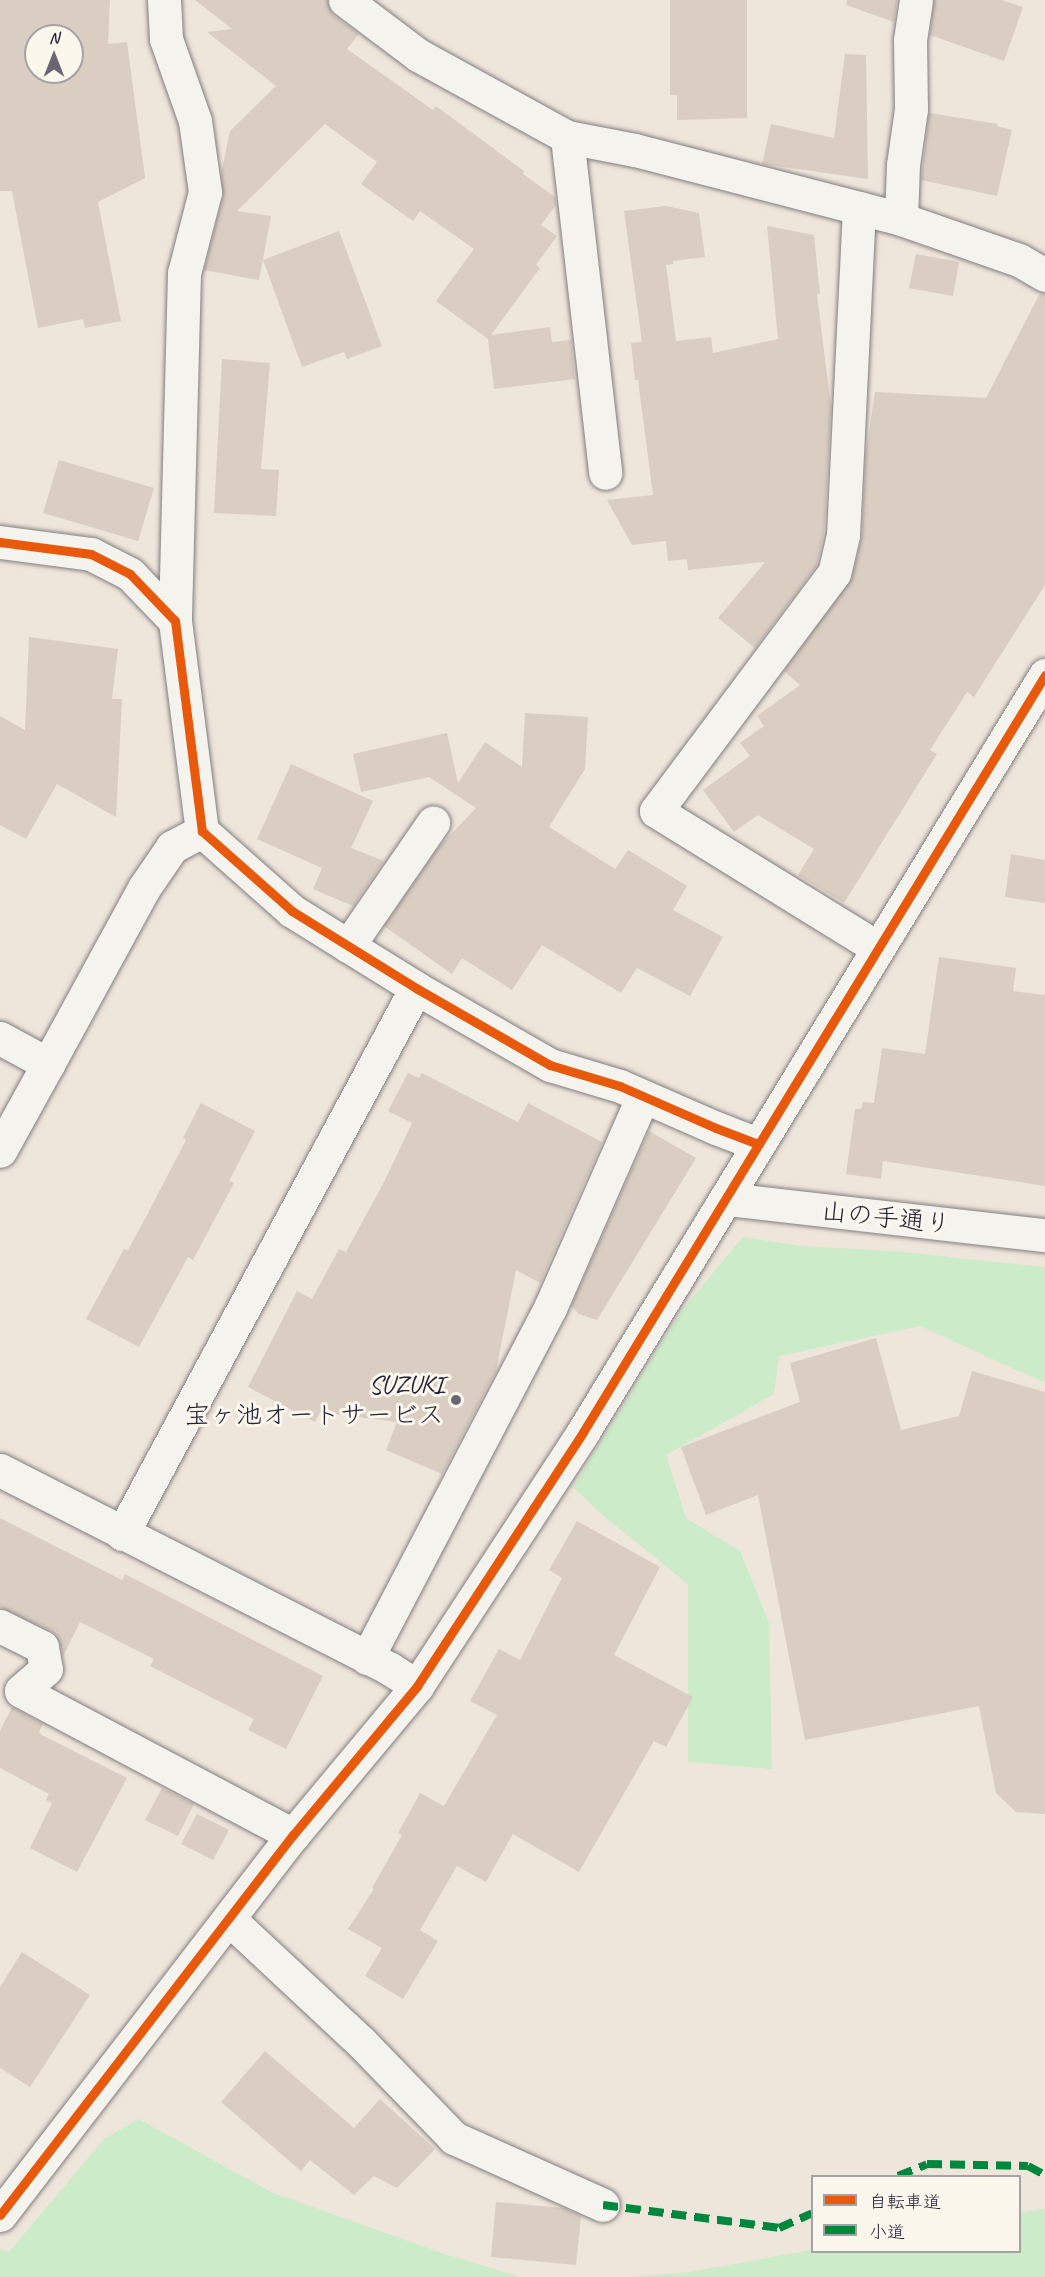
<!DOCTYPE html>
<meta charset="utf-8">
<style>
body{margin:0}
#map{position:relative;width:1045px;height:2277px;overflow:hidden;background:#eee5db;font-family:Caveat,"Klee One",sans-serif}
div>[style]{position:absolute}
.green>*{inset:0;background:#ccebc8}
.building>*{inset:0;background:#dacec3}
.roads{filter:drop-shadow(0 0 2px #827e7f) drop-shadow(0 0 2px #827e7f)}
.minor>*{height:33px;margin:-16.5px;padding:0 16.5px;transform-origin:16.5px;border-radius:16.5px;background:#f5f3ee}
.quiet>*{height:8px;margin-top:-4px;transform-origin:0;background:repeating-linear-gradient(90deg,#00873e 0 15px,transparent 0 23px)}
.cycleway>*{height:9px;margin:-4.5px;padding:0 4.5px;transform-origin:4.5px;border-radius:4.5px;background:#e8590c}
.dots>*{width:16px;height:16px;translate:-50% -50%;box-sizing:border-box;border:3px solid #fbf7ec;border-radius:50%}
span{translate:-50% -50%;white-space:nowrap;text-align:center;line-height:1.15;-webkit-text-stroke:6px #fbf7ec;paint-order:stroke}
.street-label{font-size:26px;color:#22223b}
.poi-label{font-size:26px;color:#22223b}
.right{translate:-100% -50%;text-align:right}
.legend{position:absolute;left:811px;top:2175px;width:210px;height:78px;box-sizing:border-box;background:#fbf7ec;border:2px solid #a4a2a5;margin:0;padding:8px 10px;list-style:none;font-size:18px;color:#22223b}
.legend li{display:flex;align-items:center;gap:12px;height:30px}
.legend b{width:30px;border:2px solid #a4a2a5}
.north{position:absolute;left:24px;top:24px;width:60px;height:60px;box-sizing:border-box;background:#fbf7ec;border:2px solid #a4a2a5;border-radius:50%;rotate:0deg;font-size:16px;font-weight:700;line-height:24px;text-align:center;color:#22223b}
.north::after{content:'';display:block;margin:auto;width:21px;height:27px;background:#696673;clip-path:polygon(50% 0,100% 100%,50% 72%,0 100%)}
</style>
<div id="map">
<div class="green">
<div style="clip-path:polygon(743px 1237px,801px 1246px,893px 1251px,1045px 1267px,1045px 1383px,920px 1326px,779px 1356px,774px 1394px,666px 1455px,686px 1518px,740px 1551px,769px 1623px,772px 1769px,688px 1762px,688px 1584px,606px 1518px,573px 1487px,681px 1311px)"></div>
<div style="clip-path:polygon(139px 2119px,271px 2192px,444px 2254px,521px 2277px,0 2277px,0 2249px,8px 2253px,105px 2138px)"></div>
<div style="clip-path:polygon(1045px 2209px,1045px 2277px,627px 2277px,690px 2272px,812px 2250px,1020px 2252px,1020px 2213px)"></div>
</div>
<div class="building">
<div style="clip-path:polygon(evenodd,0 0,110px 0,108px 44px,127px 42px,145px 178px,98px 202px,121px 321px,85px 328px,83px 319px,38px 328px,12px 191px,0 191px,0 0,36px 36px,72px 36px,72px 72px,36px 72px,36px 36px)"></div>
<div style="clip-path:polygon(195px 0,327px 0,333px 15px,359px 34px,347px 49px,433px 110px,436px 106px,524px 171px,523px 174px,555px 197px,556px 205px,541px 225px,557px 236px,536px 265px,540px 268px,491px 335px,550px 327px,552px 342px,571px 340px,575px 379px,494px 389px,488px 339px,436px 301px,474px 249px,420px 211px,413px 221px,361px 184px,377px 162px,325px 124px,237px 211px,271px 216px,259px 280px,204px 270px,223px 197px,221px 174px,230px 131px,276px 86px,207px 32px,232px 29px)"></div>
<div style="clip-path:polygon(670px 0,747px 0,747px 118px,677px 120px,677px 95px,670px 95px)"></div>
<div style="clip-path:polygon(847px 0,897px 0,894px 22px,846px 5px)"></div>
<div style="clip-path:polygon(934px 0,1002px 0,1023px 7px,1004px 61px,930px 35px)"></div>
<div style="clip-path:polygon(845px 54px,866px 55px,868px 179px,762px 164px,771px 124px,834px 138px)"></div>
<div style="clip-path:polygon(929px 113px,998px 124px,997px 126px,1012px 130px,997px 196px,921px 180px)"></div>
<div style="clip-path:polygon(666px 206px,699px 213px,705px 257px,673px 261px,673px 264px,666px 265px,676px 341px,711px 337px,713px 353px,778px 339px,767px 226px,814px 235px,820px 294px,817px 294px,831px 407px,824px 532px,817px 565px,755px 648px,718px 618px,765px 562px,688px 570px,687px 559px,668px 561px,666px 541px,632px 545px,607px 500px,653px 495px,638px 380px,635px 380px,631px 343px,642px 342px,624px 211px)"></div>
<div style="clip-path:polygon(339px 231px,382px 346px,347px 359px,344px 352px,302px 367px,263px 260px)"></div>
<div style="clip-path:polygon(916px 254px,959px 262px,953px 296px,909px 288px)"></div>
<div style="clip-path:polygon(1040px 293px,1045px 294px,1045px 585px,974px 697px,967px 692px,930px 750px,937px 754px,844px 903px,798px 875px,814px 849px,758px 815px,734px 832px,703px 790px,750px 756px,740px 743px,764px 726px,757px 716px,800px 685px,784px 671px,852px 578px,862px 536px,866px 453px,875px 392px,986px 398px)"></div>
<div style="clip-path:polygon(222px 359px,270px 363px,261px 469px,279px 470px,276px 516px,214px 513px)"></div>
<div style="clip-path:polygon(59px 460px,154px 488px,138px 541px,43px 513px)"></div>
<div style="clip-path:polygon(29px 637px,118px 649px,112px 699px,122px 699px,116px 817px,57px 784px,26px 839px,0 825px,0 716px,25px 730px)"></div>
<div style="clip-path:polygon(525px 713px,588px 717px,585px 769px,549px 827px,615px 869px,628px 850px,687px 886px,673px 910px,723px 937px,690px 996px,637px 968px,621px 993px,542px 945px,512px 990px,462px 958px,452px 974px,384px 926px,438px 848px,476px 808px,429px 777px,361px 792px,353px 754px,447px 733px,458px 783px,485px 742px,522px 767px)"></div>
<div style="clip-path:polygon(291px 764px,373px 801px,351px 848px,384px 861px,353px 906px,313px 889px,322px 868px,257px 839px)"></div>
<div style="clip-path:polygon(1011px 854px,1045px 860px,1045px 903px,1005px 897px)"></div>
<div style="clip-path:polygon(939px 957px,1016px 968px,1013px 991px,1045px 995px,1045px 1186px,883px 1161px,881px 1179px,846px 1174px,855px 1109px,861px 1109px,863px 1102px,874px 1103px,882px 1048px,925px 1054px)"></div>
<div style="clip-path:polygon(408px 1073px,419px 1078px,422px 1073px,518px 1122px,528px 1103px,602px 1142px,540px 1283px,516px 1270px,496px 1371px,442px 1474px,386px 1450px,397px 1422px,320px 1412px,315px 1422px,248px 1387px,297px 1291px,312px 1299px,339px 1249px,346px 1252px,384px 1182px,412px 1123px,388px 1111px)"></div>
<div style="clip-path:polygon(201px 1103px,255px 1131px,229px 1181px,234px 1183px,193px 1260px,188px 1257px,139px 1347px,86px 1319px,124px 1249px,128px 1250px,147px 1215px,186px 1140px,183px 1138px)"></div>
<div style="clip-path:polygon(649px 1131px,696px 1158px,597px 1320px,579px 1314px,571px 1306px)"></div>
<div style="clip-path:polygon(876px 1338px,901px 1430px,959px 1416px,972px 1371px,1045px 1392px,1045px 1814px,1016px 1812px,996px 1793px,979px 1706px,805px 1740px,758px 1495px,706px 1515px,681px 1447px,800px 1402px,790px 1363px)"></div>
<div style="clip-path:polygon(0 1518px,122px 1580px,125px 1574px,323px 1676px,286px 1749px,248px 1730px,254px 1719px,150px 1666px,154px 1659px,80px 1622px,63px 1656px,57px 1636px,51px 1631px,0 1607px)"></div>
<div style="clip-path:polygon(577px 1521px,660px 1567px,614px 1655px,693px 1697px,666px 1747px,654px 1741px,579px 1872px,513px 1834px,486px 1882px,457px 1866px,420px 1930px,438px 1941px,403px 1999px,365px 1976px,382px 1948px,348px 1929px,374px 1889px,372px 1888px,402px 1835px,398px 1833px,420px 1793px,444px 1806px,497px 1715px,470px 1701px,499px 1649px,520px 1660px,562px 1578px,549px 1570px)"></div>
<div style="clip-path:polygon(12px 1707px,43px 1724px,39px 1732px,42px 1735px,127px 1778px,77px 1872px,30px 1848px,52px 1803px,46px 1800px,49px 1794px,0 1768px,0 1731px)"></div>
<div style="clip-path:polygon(162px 1788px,194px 1804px,178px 1836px,145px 1820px)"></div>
<div style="clip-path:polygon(197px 1814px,229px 1830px,213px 1860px,181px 1844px)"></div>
<div style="clip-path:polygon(22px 1952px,90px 1995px,30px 2087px,0 2068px,0 1987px)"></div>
<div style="clip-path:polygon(265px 2051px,354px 2128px,380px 2099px,435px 2149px,397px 2188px,374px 2176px,354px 2195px,310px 2160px,301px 2171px,221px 2102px)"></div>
<div style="clip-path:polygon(496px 2202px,564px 2208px,581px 2216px,576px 2265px,491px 2257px)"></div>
</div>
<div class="roads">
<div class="minor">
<div style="left:164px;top:0;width:39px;rotate:87deg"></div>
<div style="left:166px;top:39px;width:87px;rotate:70.5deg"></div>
<div style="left:195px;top:121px;width:72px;rotate:82deg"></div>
<div style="left:205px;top:192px;width:84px;rotate:104.5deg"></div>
<div style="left:184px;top:273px;width:348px;rotate:91.5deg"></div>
<div style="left:345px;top:0;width:91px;rotate:37deg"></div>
<div style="left:418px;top:55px;width:170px;rotate:28.8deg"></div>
<div style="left:567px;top:137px;width:69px;rotate:10.8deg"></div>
<div style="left:635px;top:150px;width:275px;rotate:14.5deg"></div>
<div style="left:901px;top:219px;width:125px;rotate:19.2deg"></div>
<div style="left:1019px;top:260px;width:30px;rotate:30deg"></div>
<div style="left:567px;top:137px;width:338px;rotate:83.5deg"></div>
<div style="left:859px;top:208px;width:327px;rotate:92.8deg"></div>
<div style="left:843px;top:535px;width:39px;rotate:103deg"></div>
<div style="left:834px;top:573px;width:297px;rotate:126.8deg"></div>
<div style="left:656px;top:811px;width:261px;rotate:31.7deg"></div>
<div style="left:901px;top:219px;width:54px;rotate:-87.9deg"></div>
<div style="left:903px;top:165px;width:57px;rotate:-81.9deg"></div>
<div style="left:911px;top:109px;width:69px;rotate:-90.8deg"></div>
<div style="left:910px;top:40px;width:40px;rotate:-81.5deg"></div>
<div style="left:0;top:542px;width:92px;rotate:7.5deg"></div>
<div style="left:91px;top:554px;width:44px;rotate:27.1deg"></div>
<div style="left:130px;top:574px;width:65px;rotate:46.2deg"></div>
<div style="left:175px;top:621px;width:212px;rotate:82.7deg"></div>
<div style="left:202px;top:831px;width:120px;rotate:41.6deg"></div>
<div style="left:292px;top:911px;width:146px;rotate:31.8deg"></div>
<div style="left:416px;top:988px;width:155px;rotate:29.9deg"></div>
<div style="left:550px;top:1065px;width:73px;rotate:16.7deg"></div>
<div style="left:620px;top:1086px;width:105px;rotate:23.6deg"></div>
<div style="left:716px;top:1128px;width:45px;rotate:20.9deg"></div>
<div style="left:348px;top:946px;width:150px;rotate:-55.4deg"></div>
<div style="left:0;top:1038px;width:55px;rotate:28.4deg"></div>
<div style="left:48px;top:1064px;width:99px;rotate:118.9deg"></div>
<div style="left:48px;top:1064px;width:200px;rotate:-61.4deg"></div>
<div style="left:144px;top:888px;width:50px;rotate:-55.7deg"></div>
<div style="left:172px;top:847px;width:34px;rotate:-28deg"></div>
<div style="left:727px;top:1199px;width:320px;rotate:6.5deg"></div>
<div style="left:0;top:1470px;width:438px;rotate:27deg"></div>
<div style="left:390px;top:1669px;width:32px;rotate:32deg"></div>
<div style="left:122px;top:1534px;width:620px;rotate:-61.7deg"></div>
<div style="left:0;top:1626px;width:47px;rotate:26.6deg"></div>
<div style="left:42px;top:1647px;width:22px;rotate:80deg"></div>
<div style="left:46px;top:1669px;width:33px;rotate:139deg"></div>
<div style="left:21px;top:1691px;width:308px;rotate:27.9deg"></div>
<div style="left:367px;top:1658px;width:395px;rotate:-62.4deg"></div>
<div style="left:550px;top:1308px;width:229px;rotate:-66.3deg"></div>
<div style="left:229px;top:1919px;width:182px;rotate:43deg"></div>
<div style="left:362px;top:2043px;width:132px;rotate:45.9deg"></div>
<div style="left:454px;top:2138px;width:163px;rotate:24.2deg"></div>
<div style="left:0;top:2215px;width:480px;rotate:-52.4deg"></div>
<div style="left:293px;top:1835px;width:194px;rotate:-50.2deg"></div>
<div style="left:417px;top:1686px;width:303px;rotate:-56.8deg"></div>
<div style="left:583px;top:1432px;width:887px;rotate:-58.6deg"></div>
</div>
</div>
<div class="quiet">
<div style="left:898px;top:2176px;width:31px;rotate:-22deg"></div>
<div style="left:927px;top:2164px;width:101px;rotate:1.1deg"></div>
<div style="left:1028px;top:2166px;width:19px;rotate:28deg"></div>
<div style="left:603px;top:2205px;width:177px;rotate:7.4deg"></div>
<div style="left:779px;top:2228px;width:36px;rotate:-24deg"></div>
</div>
<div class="cycleway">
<div style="left:0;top:542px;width:92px;rotate:7.5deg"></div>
<div style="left:91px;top:554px;width:44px;rotate:27.1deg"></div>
<div style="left:130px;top:574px;width:65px;rotate:46.2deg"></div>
<div style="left:175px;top:621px;width:212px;rotate:82.7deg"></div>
<div style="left:202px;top:831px;width:120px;rotate:41.6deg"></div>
<div style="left:292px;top:911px;width:146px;rotate:31.8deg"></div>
<div style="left:416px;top:988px;width:155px;rotate:29.9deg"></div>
<div style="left:550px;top:1065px;width:73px;rotate:16.7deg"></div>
<div style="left:620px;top:1086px;width:105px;rotate:23.6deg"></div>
<div style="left:716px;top:1128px;width:45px;rotate:20.9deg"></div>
<div style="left:0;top:2215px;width:480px;rotate:-52.4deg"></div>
<div style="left:293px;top:1835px;width:194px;rotate:-50.2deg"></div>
<div style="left:417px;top:1686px;width:303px;rotate:-56.8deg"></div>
<div style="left:583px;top:1432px;width:887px;rotate:-58.6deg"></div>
</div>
<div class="dots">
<div style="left:456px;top:1400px;background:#696673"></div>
</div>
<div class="street-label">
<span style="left:886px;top:1218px;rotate:6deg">山の手通り</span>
</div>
<div class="poi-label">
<span class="right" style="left:444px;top:1400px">SUZUKI<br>宝ヶ池オートサービス</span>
</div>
<ul class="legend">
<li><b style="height:8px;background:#e8590c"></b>自転車道</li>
<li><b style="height:8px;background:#00873e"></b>小道</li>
</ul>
<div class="north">N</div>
</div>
